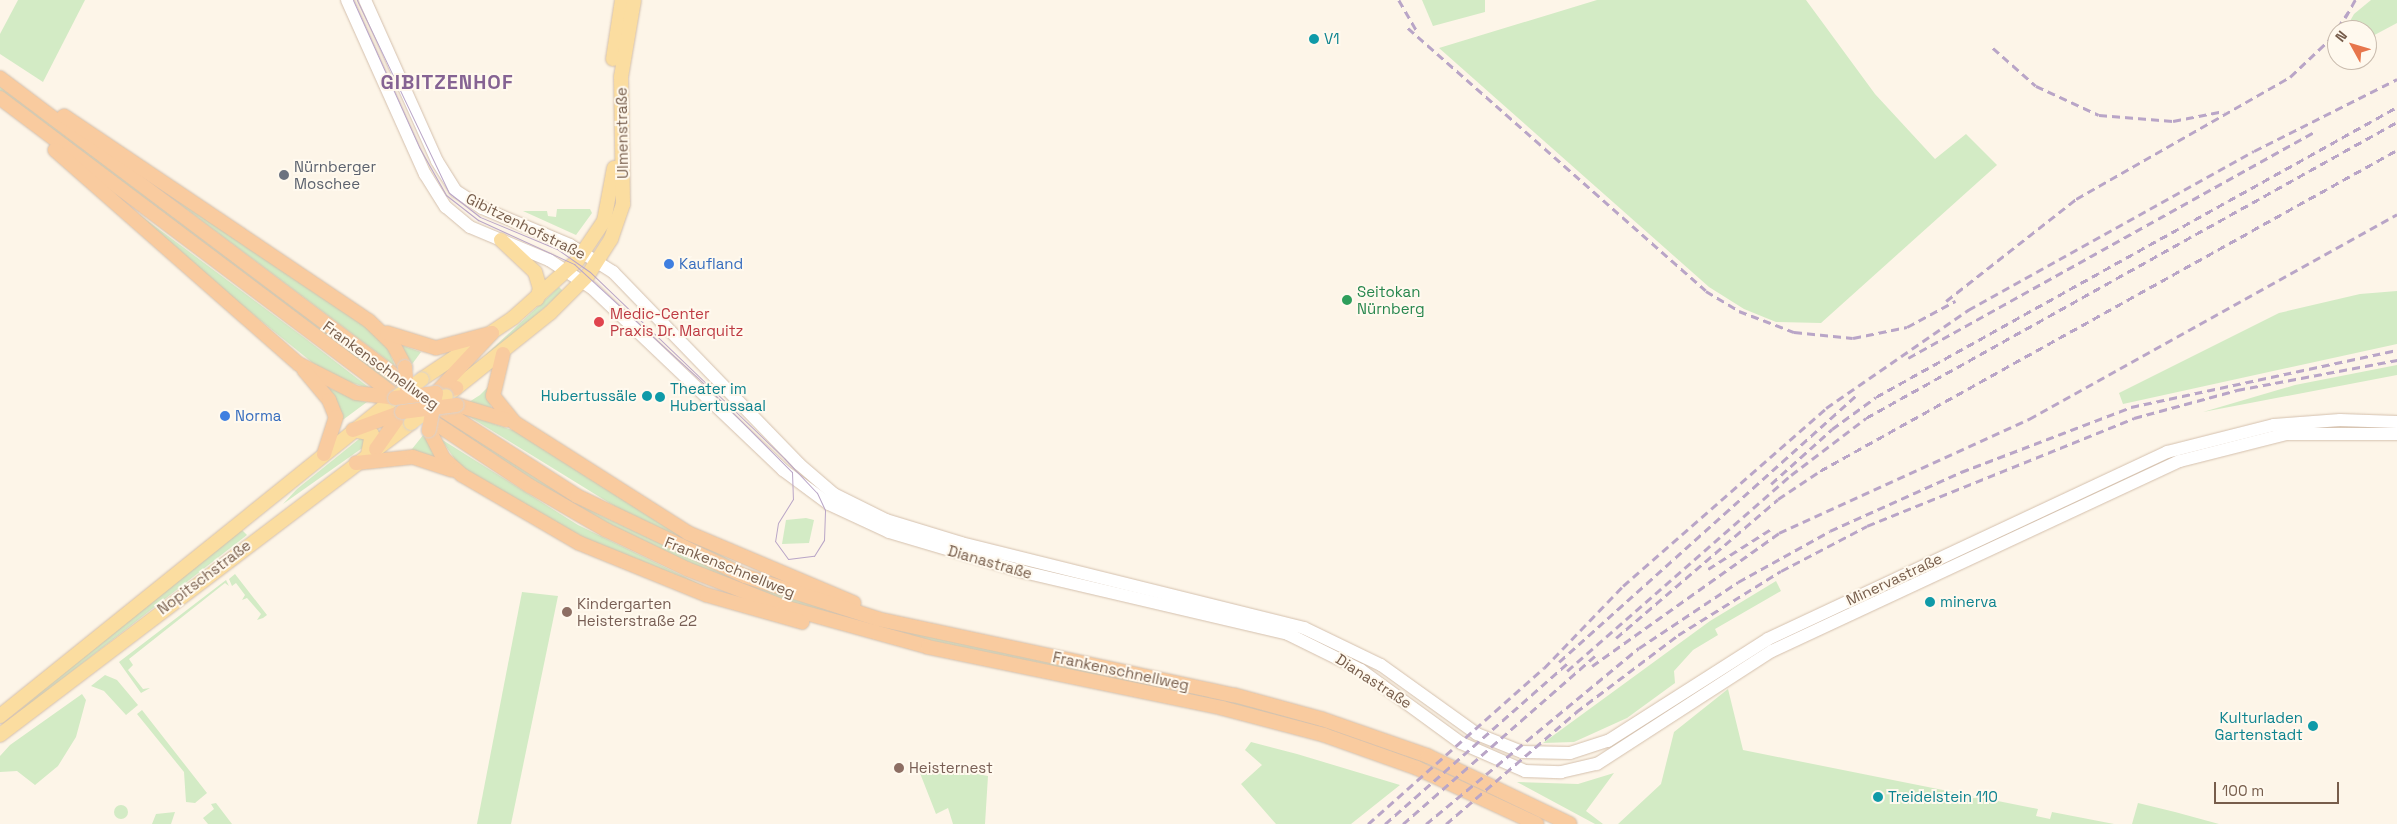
<!DOCTYPE html>
<meta charset="utf-8">
<style>
body{margin:0}
#map{position:relative;width:2397px;height:824px;overflow:hidden;background:#fdf5e8;font-family:"Space Grotesk",sans-serif}
div>[style]{position:absolute}
.green>*{inset:0;background:#d3ebc5}
.round{border-radius:50%}
.roads{filter:drop-shadow(0 0 1px #d4c0ad) drop-shadow(0 0 1px #d4c0ad)}
.secondary>*{height:12px;margin:-6px;padding:0 6px;transform-origin:6px;border-radius:6px;background:#fff}
.primary>*{height:14px;margin:-7px;padding:0 7px;transform-origin:7px;border-radius:7px;background:#fbdda0}
.trunk>*{height:14px;margin:-7px;padding:0 7px;transform-origin:7px;border-radius:7px;background:#f9cb9f}
.tram>*{height:1px;margin:-0.5px;padding:0 0.5px;transform-origin:0.5px;border-radius:0.5px;background:#b9a5c7}
.rail>*{height:2.5px;margin-top:-1.25px;transform-origin:0;background:repeating-linear-gradient(90deg,#b9a5c7 0 8px,transparent 0 13px)}
.bridges{filter:drop-shadow(0 0 1px #d9d2cd) drop-shadow(0 0 1px #d9d2cd)}
.primary-bridge>*{height:14px;margin:-7px;padding:0 7px;transform-origin:7px;border-radius:7px;background:#fbdda0}
.trunk-bridge>*{height:14px;margin:-7px;padding:0 7px;transform-origin:7px;border-radius:7px;background:#f9cb9f}
.dots>*{width:14px;height:14px;translate:-50% -50%;box-sizing:border-box;border:2px solid #fff9ee;border-radius:50%}
span{translate:-50% -50%;white-space:nowrap;text-align:center;line-height:1.15;-webkit-text-stroke:4px #fff9ee;paint-order:stroke}
.culture-label{font-size:15px;color:#0d838f}
.left{translate:0 -50%;text-align:left}
.right{translate:-100% -50%;text-align:right}
.street-label{font-size:15px;color:#775d4b}
.worship-label{font-size:15px;color:#5b616d}
.shop-label{font-size:15px;color:#366cbe}
.leisure-label{font-size:15px;color:#27864d}
.health-label{font-size:15px;color:#be3a42}
.education-label{font-size:15px;color:#785e54}
.district-label{font-size:20px;color:#856393;font-weight:700;letter-spacing:1px}
.north{position:absolute;left:2327px;top:20px;width:50px;height:50px;box-sizing:border-box;background:#fff9ee;border:1px solid #c9bbad;border-radius:50%;rotate:309deg;font-size:14px;font-weight:700;line-height:20px;text-align:center;color:#775d4b}
.north::after{content:'';display:block;margin:auto;width:18px;height:22px;background:#e7764c;clip-path:polygon(50% 0,100% 100%,50% 72%,0 100%)}
.scale{position:absolute;left:2214px;top:782px;width:125px;height:22px;box-sizing:border-box;border:2px solid #775d4b;border-top:0;padding-left:6px;font-size:15px;line-height:18px;white-space:nowrap;color:#775d4b;-webkit-text-stroke:4px #fff9ee;paint-order:stroke}
</style>
<div id="map">
<div class="green">
<div style="clip-path:polygon(18px 0,85px 0,43px 82px,0 54px,0 34px)"></div>
<div style="clip-path:polygon(1422px 0,1485px 0,1485px 12px,1433px 26px)"></div>
<div style="clip-path:polygon(1597px 0,1806px 0,1875px 94px,1935px 159px,1966px 134px,1997px 165px,1821px 323px,1776px 322px,1744px 309px,1709px 287px,1439px 48px)"></div>
<div style="clip-path:polygon(2371px 0,2397px 0,2397px 23px,2367px 39px,2367px 30px,2345px 30px,2354px 14px)"></div>
<div style="clip-path:polygon(0 84px,392px 380px,389px 385px,0 92px)"></div>
<div style="clip-path:polygon(154px 185px,328px 298px,385px 341px,395px 366px)"></div>
<div style="clip-path:polygon(557px 209px,590px 209px,592px 213px,576px 235px,523px 211px,547px 211px,548px 216px,556px 217px)"></div>
<div style="clip-path:polygon(136px 212px,306px 339px,371px 389px,334px 377px,314px 364px,191px 264px)"></div>
<div style="clip-path:polygon(559px 287px,563px 291px,513px 336px,479px 361px)"></div>
<div style="clip-path:polygon(2397px 291px,2397px 344px,2123px 404px,2119px 393px,2279px 313px,2360px 294px)"></div>
<div style="clip-path:polygon(401px 345px,421px 352px,410px 367px)"></div>
<div style="clip-path:polygon(2397px 365px,2397px 375px,2203px 412px,2295px 385px)"></div>
<div style="clip-path:polygon(488px 387px,491px 408px,469px 402px,480px 395px)"></div>
<div style="clip-path:polygon(329px 388px,361px 401px,367px 402px,340px 422px)"></div>
<div style="clip-path:polygon(465px 414px,515px 431px,661px 524px,742px 566px,624px 512px)"></div>
<div style="clip-path:polygon(444px 417px,602px 516px,728px 575px,877px 624px,1217px 696px,1326px 725px,1430px 762px,1424px 766px,1371px 746px,945px 647px,823px 614px,725px 580px,600px 522px,441px 422px)"></div>
<div style="clip-path:polygon(424px 434px,429px 445px,440px 462px,408px 454px)"></div>
<div style="clip-path:polygon(364px 435px,368px 444px,283px 504px,297px 489px)"></div>
<div style="clip-path:polygon(441px 439px,578px 525px,737px 602px,564px 531px,460px 467px)"></div>
<div style="clip-path:polygon(806px 518px,814px 520px,809px 543px,782px 544px,786px 520px)"></div>
<div style="clip-path:polygon(242px 530px,247px 535px,7px 722px,48px 685px)"></div>
<div style="clip-path:polygon(235px 574px,267px 615px,263px 618px,257px 620px,261px 614px,247px 598px,242px 600px,245px 595px,236px 583px,232px 586px,229px 579px)"></div>
<div style="clip-path:polygon(226px 580px,229px 586px,225px 583px,129px 659px,133px 665px,128px 670px,143px 689px,150px 688px,141px 693px,119px 662px)"></div>
<div style="clip-path:polygon(1776px 581px,1781px 591px,1715px 629px,1718px 635px,1693px 650px,1674px 671px,1675px 683px,1627px 718px,1574px 742px,1543px 743px,1710px 621px)"></div>
<div style="clip-path:polygon(522px 592px,558px 596px,511px 824px,477px 824px)"></div>
<div style="clip-path:polygon(105px 675px,117px 680px,138px 705px,126px 715px,104px 691px,91px 686px)"></div>
<div style="clip-path:polygon(1728px 689px,1743px 750px,2038px 809px,2036px 816px,2050px 819px,2052px 812px,2114px 824px,1618px 824px,1661px 784px,1674px 732px)"></div>
<div style="clip-path:polygon(82px 694px,86px 700px,76px 737px,58px 766px,35px 785px,17px 771px,0 772px,0 756px,10px 745px)"></div>
<div style="clip-path:polygon(142px 710px,207px 793px,195px 803px,186px 802px,184px 772px,137px 714px)"></div>
<div style="clip-path:polygon(1251px 742px,1297px 754px,1400px 785px,1351px 824px,1276px 824px,1241px 784px,1262px 765px,1245px 750px)"></div>
<div style="clip-path:polygon(916px 763px,988px 776px,985px 824px,953px 824px,948px 808px,936px 814px)"></div>
<div style="clip-path:polygon(1614px 773px,1586px 811px,1603px 824px,1595px 824px,1517px 782px,1578px 784px)"></div>
<div style="clip-path:polygon(216px 803px,232px 824px,208px 824px,203px 818px,214px 809px,211px 804px)"></div>
<div style="clip-path:polygon(2138px 803px,2175px 812px,2219px 824px,2132px 824px)"></div>
<div class="round" style="left:114px;top:805px;width:14px;height:14px"></div>
<div style="clip-path:polygon(175px 812px,171px 824px,152px 824px,156px 814px)"></div>
</div>
<div class="roads">
<div class="secondary">
<div style="left:347px;top:0;width:191px;rotate:65.9deg"></div>
<div style="left:425px;top:174px;width:39px;rotate:58deg"></div>
<div style="left:446px;top:207px;width:31px;rotate:40deg"></div>
<div style="left:470px;top:227px;width:86px;rotate:22.7deg"></div>
<div style="left:549px;top:260px;width:51px;rotate:33.1deg"></div>
<div style="left:592px;top:288px;width:264px;rotate:43.6deg"></div>
<div style="left:783px;top:470px;width:57px;rotate:36.5deg"></div>
<div style="left:829px;top:504px;width:66px;rotate:25deg"></div>
<div style="left:889px;top:532px;width:141px;rotate:16.5deg"></div>
<div style="left:1024px;top:572px;width:271px;rotate:13.2deg"></div>
<div style="left:1288px;top:634px;width:81px;rotate:26.3deg"></div>
<div style="left:1361px;top:670px;width:124px;rotate:36.1deg"></div>
<div style="left:1461px;top:743px;width:70px;rotate:23.6deg"></div>
<div style="left:1525px;top:771px;width:36px;rotate:2deg"></div>
<div style="left:1561px;top:772px;width:37px;rotate:-13deg"></div>
<div style="left:1597px;top:764px;width:208px;rotate:-32.9deg"></div>
<div style="left:1772px;top:651px;width:450px;rotate:-25deg"></div>
<div style="left:2180px;top:461px;width:109px;rotate:-14.3deg"></div>
<div style="left:2286px;top:434px;width:111px"></div>
<div style="left:365px;top:0;width:176px;rotate:65.9deg"></div>
<div style="left:437px;top:161px;width:36px;rotate:58deg"></div>
<div style="left:456px;top:191px;width:31px;rotate:33deg"></div>
<div style="left:482px;top:208px;width:95px;rotate:22.8deg"></div>
<div style="left:570px;top:245px;width:51px;rotate:32.1deg"></div>
<div style="left:613px;top:272px;width:267px;rotate:45.9deg"></div>
<div style="left:799px;top:464px;width:46px;rotate:40.6deg"></div>
<div style="left:834px;top:494px;width:58px;rotate:26.6deg"></div>
<div style="left:886px;top:520px;width:78px;rotate:17deg"></div>
<div style="left:961px;top:543px;width:353px;rotate:13.9deg"></div>
<div style="left:1304px;top:628px;width:85px;rotate:25.7deg"></div>
<div style="left:1381px;top:665px;width:118px;rotate:35.7deg"></div>
<div style="left:1477px;top:734px;width:48px;rotate:21.8deg"></div>
<div style="left:1522px;top:752px;width:48px;rotate:1.2deg"></div>
<div style="left:1570px;top:753px;width:40px;rotate:-18deg"></div>
<div style="left:1608px;top:741px;width:190px;rotate:-32.5deg"></div>
<div style="left:1768px;top:639px;width:441px;rotate:-25.1deg"></div>
<div style="left:2167px;top:452px;width:110px;rotate:-14.2deg"></div>
<div style="left:2274px;top:425px;width:66px;rotate:-4.3deg"></div>
<div style="left:2340px;top:420px;width:57px;rotate:2deg"></div>
</div>
<div class="primary">
<div style="left:613px;top:59px;width:60px;rotate:-81.3deg"></div>
<div style="left:501px;top:240px;width:47px;rotate:43.3deg"></div>
<div style="left:535px;top:272px;width:17px;rotate:73deg"></div>
<div style="left:540px;top:288px;width:11px;rotate:105deg"></div>
<div style="left:422px;top:379px;width:110px;rotate:-33.8deg"></div>
<div style="left:513px;top:318px;width:86px;rotate:-41.7deg"></div>
<div style="left:577px;top:261px;width:48px;rotate:-56deg"></div>
<div style="left:604px;top:221px;width:54px;rotate:-79.3deg"></div>
<div style="left:446px;top:396px;width:133px;rotate:-38.6deg"></div>
<div style="left:550px;top:313px;width:54px;rotate:-45deg"></div>
<div style="left:588px;top:275px;width:43px;rotate:-57.4deg"></div>
<div style="left:611px;top:239px;width:37px;rotate:-71deg"></div>
<div style="left:623px;top:204px;width:127px;rotate:-90.9deg"></div>
<div style="left:621px;top:77px;width:78px;rotate:-80.4deg"></div>
<div style="left:353px;top:430px;width:19px;rotate:12deg"></div>
<div style="left:372px;top:434px;width:20px;rotate:101deg"></div>
<div style="left:0;top:716px;width:507px;rotate:-38.84deg"></div>
<div style="left:0;top:735px;width:516px;rotate:-37.2deg"></div>
</div>
<div class="trunk">
<div style="left:0;top:78px;width:517px;rotate:36.98deg"></div>
<div style="left:0;top:98px;width:507px;rotate:36.98deg"></div>
<div style="left:64px;top:116px;width:367px;rotate:33.9deg"></div>
<div style="left:369px;top:321px;width:33px;rotate:44deg"></div>
<div style="left:393px;top:344px;width:26px;rotate:62deg"></div>
<div style="left:55px;top:150px;width:325px;rotate:41.3deg"></div>
<div style="left:299px;top:364px;width:64px;rotate:27deg"></div>
<div style="left:356px;top:393px;width:39px;rotate:7deg"></div>
<div style="left:387px;top:333px;width:51px;rotate:17deg"></div>
<div style="left:436px;top:348px;width:58px;rotate:-15deg"></div>
<div style="left:503px;top:354px;width:43px;rotate:103.4deg"></div>
<div style="left:493px;top:396px;width:35px;rotate:51deg"></div>
<div style="left:515px;top:423px;width:205px;rotate:32.4deg"></div>
<div style="left:688px;top:533px;width:180px;rotate:22.9deg"></div>
<div style="left:304px;top:370px;width:39px;rotate:50deg"></div>
<div style="left:329px;top:400px;width:18px;rotate:68deg"></div>
<div style="left:336px;top:417px;width:39px;rotate:108deg"></div>
<div style="left:436px;top:393px;width:82px;rotate:-47deg"></div>
<div style="left:436px;top:393px;width:21px;rotate:-14deg"></div>
<div style="left:432px;top:403px;width:172px;rotate:32.7deg"></div>
<div style="left:577px;top:496px;width:186px;rotate:25.5deg"></div>
<div style="left:745px;top:576px;width:140px;rotate:17.9deg"></div>
<div style="left:878px;top:619px;width:364px;rotate:12.1deg"></div>
<div style="left:1234px;top:695px;width:91px;rotate:15.3deg"></div>
<div style="left:1322px;top:719px;width:112px;rotate:19.2deg"></div>
<div style="left:1428px;top:756px;width:157px;rotate:25.6deg"></div>
<div style="left:457px;top:405px;width:52px;rotate:16.7deg"></div>
<div style="left:423px;top:415px;width:128px;rotate:33.6deg"></div>
<div style="left:530px;top:486px;width:88px;rotate:30.1deg"></div>
<div style="left:606px;top:530px;width:90px;rotate:25.7deg"></div>
<div style="left:687px;top:569px;width:104px;rotate:21.4deg"></div>
<div style="left:784px;top:607px;width:149px;rotate:15.5deg"></div>
<div style="left:928px;top:647px;width:300px;rotate:11.7deg"></div>
<div style="left:1222px;top:708px;width:106px;rotate:14.8deg"></div>
<div style="left:1324px;top:735px;width:99px;rotate:19.5deg"></div>
<div style="left:1417px;top:768px;width:132px;rotate:25deg"></div>
<div style="left:353px;top:430px;width:52px;rotate:-20.2deg"></div>
<div style="left:429px;top:430px;width:33px;rotate:63deg"></div>
<div style="left:444px;top:459px;width:24px;rotate:42deg"></div>
<div style="left:462px;top:475px;width:135px;rotate:30.2deg"></div>
<div style="left:579px;top:543px;width:138px;rotate:22.1deg"></div>
<div style="left:707px;top:595px;width:99px;rotate:15.9deg"></div>
<div style="left:376px;top:449px;width:45px;rotate:-54.9deg"></div>
<div style="left:356px;top:463px;width:57px;rotate:-6deg"></div>
<div style="left:413px;top:457px;width:41px;rotate:18.4deg"></div>
</div>
</div>
<div class="tram">
<div style="left:353px;top:0;width:161px;rotate:65.8deg"></div>
<div style="left:419px;top:147px;width:55px;rotate:60.6deg"></div>
<div style="left:446px;top:195px;width:41px;rotate:38deg"></div>
<div style="left:478px;top:220px;width:106px;rotate:24.6deg"></div>
<div style="left:574px;top:264px;width:168px;rotate:42.6deg"></div>
<div style="left:698px;top:378px;width:133px;rotate:45deg"></div>
<div style="left:792px;top:472px;width:27px;rotate:88deg"></div>
<div style="left:793px;top:499px;width:28px;rotate:122deg"></div>
<div style="left:778px;top:523px;width:18px;rotate:99deg"></div>
<div style="left:775px;top:541px;width:22px;rotate:54deg"></div>
<div style="left:788px;top:559px;width:26px;rotate:-7deg"></div>
<div style="left:814px;top:556px;width:19px;rotate:-58deg"></div>
<div style="left:824px;top:540px;width:30px;rotate:-88deg"></div>
<div style="left:825px;top:510px;width:19px;rotate:-115deg"></div>
<div style="left:817px;top:493px;width:47px;rotate:-133.3deg"></div>
<div style="left:785px;top:459px;width:270px;rotate:-136.2deg"></div>
<div style="left:590px;top:272px;width:40px;rotate:-145.1deg"></div>
<div style="left:557px;top:249px;width:83px;rotate:-157.4deg"></div>
<div style="left:480px;top:217px;width:39px;rotate:-142deg"></div>
<div style="left:449px;top:193px;width:214px;rotate:-115.5deg"></div>
</div>
<div class="rail">
<div style="left:1399px;top:0;width:38px;rotate:60deg"></div>
<div style="left:2345px;top:18px;width:21px;rotate:-61deg"></div>
<div style="left:1408px;top:28px;width:397px;rotate:41.4deg"></div>
<div style="left:1706px;top:291px;width:39px;rotate:31deg"></div>
<div style="left:1739px;top:311px;width:59px;rotate:20.9deg"></div>
<div style="left:1794px;top:332px;width:59px;rotate:5.8deg"></div>
<div style="left:1853px;top:338px;width:55px;rotate:-11.5deg"></div>
<div style="left:1907px;top:327px;width:55px;rotate:-28.4deg"></div>
<div style="left:1993px;top:48px;width:57px;rotate:41.5deg"></div>
<div style="left:2036px;top:86px;width:69px;rotate:24.7deg"></div>
<div style="left:2099px;top:115px;width:74px;rotate:4.6deg"></div>
<div style="left:2173px;top:121px;width:52px;rotate:-11.1deg"></div>
<div style="left:1946px;top:301px;width:165px;rotate:-38.1deg"></div>
<div style="left:2076px;top:199px;width:246px;rotate:-29.7deg"></div>
<div style="left:2290px;top:77px;width:55px;rotate:-43.5deg"></div>
<div style="left:2330px;top:39px;width:32px;rotate:-56deg"></div>
<div style="left:1908px;top:358px;width:467px;rotate:-29.1deg"></div>
<div style="left:1771px;top:484px;width:82px;rotate:-42deg"></div>
<div style="left:1832px;top:429px;width:54px;rotate:-36deg"></div>
<div style="left:1876px;top:397px;width:596px;rotate:-29.1deg"></div>
<div style="left:1708px;top:569px;width:75px;rotate:-32.4deg"></div>
<div style="left:1616px;top:638px;width:213px;rotate:-40.6deg"></div>
<div style="left:1778px;top:499px;width:50px;rotate:-33.7deg"></div>
<div style="left:1820px;top:471px;width:660px;rotate:-29.09deg"></div>
<div style="left:1559px;top:662px;width:398px;rotate:-41.9deg"></div>
<div style="left:1592px;top:666px;width:229px;rotate:-35.4deg"></div>
<div style="left:1779px;top:533px;width:275px;rotate:-24.5deg"></div>
<div style="left:2029px;top:419px;width:421px;rotate:-29.1deg"></div>
<div style="left:1567px;top:671px;width:298px;rotate:-41.2deg"></div>
<div style="left:1791px;top:475px;width:94px;rotate:-37.2deg"></div>
<div style="left:1866px;top:418px;width:608px;rotate:-29.14deg"></div>
<div style="left:1368px;top:824px;width:235px;rotate:-41.6deg"></div>
<div style="left:1544px;top:668px;width:114px;rotate:-46.1deg"></div>
<div style="left:1623px;top:586px;width:270px;rotate:-41.2deg"></div>
<div style="left:1826px;top:408px;width:173px;rotate:-34.6deg"></div>
<div style="left:1968px;top:310px;width:327px;rotate:-29.1deg"></div>
<div style="left:2254px;top:151px;width:160px;rotate:-26.7deg"></div>
<div style="left:1385px;top:824px;width:247px;rotate:-41.4deg"></div>
<div style="left:1403px;top:824px;width:255px;rotate:-41.2deg"></div>
<div style="left:1426px;top:824px;width:276px;rotate:-39.6deg"></div>
<div style="left:1639px;top:648px;width:119px;rotate:-33.7deg"></div>
<div style="left:1738px;top:582px;width:105px;rotate:-29deg"></div>
<div style="left:1830px;top:531px;width:144px;rotate:-24.2deg"></div>
<div style="left:1961px;top:472px;width:182px;rotate:-20.9deg"></div>
<div style="left:2131px;top:407px;width:272px;rotate:-12.1deg"></div>
<div style="left:1446px;top:824px;width:172px;rotate:-40.7deg"></div>
<div style="left:1576px;top:712px;width:128px;rotate:-37deg"></div>
<div style="left:1678px;top:635px;width:121px;rotate:-31.9deg"></div>
<div style="left:1781px;top:571px;width:97px;rotate:-27.6deg"></div>
<div style="left:1867px;top:526px;width:288px;rotate:-22deg"></div>
<div style="left:2134px;top:418px;width:107px;rotate:-15.2deg"></div>
<div style="left:2237px;top:390px;width:163px;rotate:-10.6deg"></div>
</div>
<div class="bridges">
<div class="primary-bridge">
<div style="left:398px;top:396px;width:29px;rotate:-35deg"></div>
<div style="left:411px;top:423px;width:44px;rotate:-37.6deg"></div>
</div>
<div class="trunk-bridge">
<div style="left:405px;top:367px;width:23px;rotate:85deg"></div>
<div style="left:395px;top:398px;width:41px;rotate:-7deg"></div>
<div style="left:436px;top:393px;width:38px;rotate:101deg"></div>
<div style="left:402px;top:412px;width:55px;rotate:-7.3deg"></div>
</div>
</div>
<div class="dots">
<div style="left:1314px;top:39px;background:#0f9aa8"></div>
<div style="left:284px;top:175px;background:#6b7280"></div>
<div style="left:669px;top:264px;background:#3f7fe0"></div>
<div style="left:1347px;top:300px;background:#2e9e5b"></div>
<div style="left:599px;top:322px;background:#e0444e"></div>
<div style="left:647px;top:396px;background:#0f9aa8"></div>
<div style="left:660px;top:397px;background:#0f9aa8"></div>
<div style="left:225px;top:416px;background:#3f7fe0"></div>
<div style="left:1930px;top:602px;background:#0f9aa8"></div>
<div style="left:567px;top:612px;background:#8d6e63"></div>
<div style="left:2313px;top:726px;background:#0f9aa8"></div>
<div style="left:899px;top:768px;background:#8d6e63"></div>
<div style="left:1878px;top:797px;background:#0f9aa8"></div>
</div>
<div class="culture-label">
<span class="left" style="left:1324px;top:39px">V1</span>
<span class="left" style="left:670px;top:397px">Theater im<br>Hubertussaal</span>
<span class="right" style="left:637px;top:396px">Hubertussäle</span>
<span class="left" style="left:1940px;top:602px">minerva</span>
<span class="right" style="left:2303px;top:726px">Kulturladen<br>Gartenstadt</span>
<span class="left" style="left:1888px;top:797px">Treidelstein 110</span>
</div>
<div class="street-label">
<span style="left:622px;top:133px;rotate:-91deg">Ulmenstraße</span>
<span style="left:526px;top:226px;rotate:26deg">Gibitzenhofstraße</span>
<span style="left:381px;top:365px;rotate:36deg">Frankenschnellweg</span>
<span style="left:990px;top:562px;rotate:16deg">Dianastraße</span>
<span style="left:730px;top:567px;rotate:22deg">Frankenschnellweg</span>
<span style="left:204px;top:577px;rotate:-37deg">Nopitschstraße</span>
<span style="left:1894px;top:579px;rotate:-25deg">Minervastraße</span>
<span style="left:1121px;top:671px;rotate:12deg">Frankenschnellweg</span>
<span style="left:1374px;top:681px;rotate:33deg">Dianastraße</span>
</div>
<div class="worship-label">
<span class="left" style="left:294px;top:175px">Nürnberger<br>Moschee</span>
</div>
<div class="shop-label">
<span class="left" style="left:679px;top:264px">Kaufland</span>
<span class="left" style="left:235px;top:416px">Norma</span>
</div>
<div class="leisure-label">
<span class="left" style="left:1357px;top:300px">Seitokan<br>Nürnberg</span>
</div>
<div class="health-label">
<span class="left" style="left:610px;top:322px">Medic-Center<br>Praxis Dr. Marquitz</span>
</div>
<div class="education-label">
<span class="left" style="left:577px;top:612px">Kindergarten<br>Heisterstraße 22</span>
<span class="left" style="left:909px;top:768px">Heisternest</span>
</div>
<div class="district-label">
<span style="left:447px;top:82px">GIBITZENHOF</span>
</div>
<div class="north">N</div>
<div class="scale">100 m</div>
</div>
